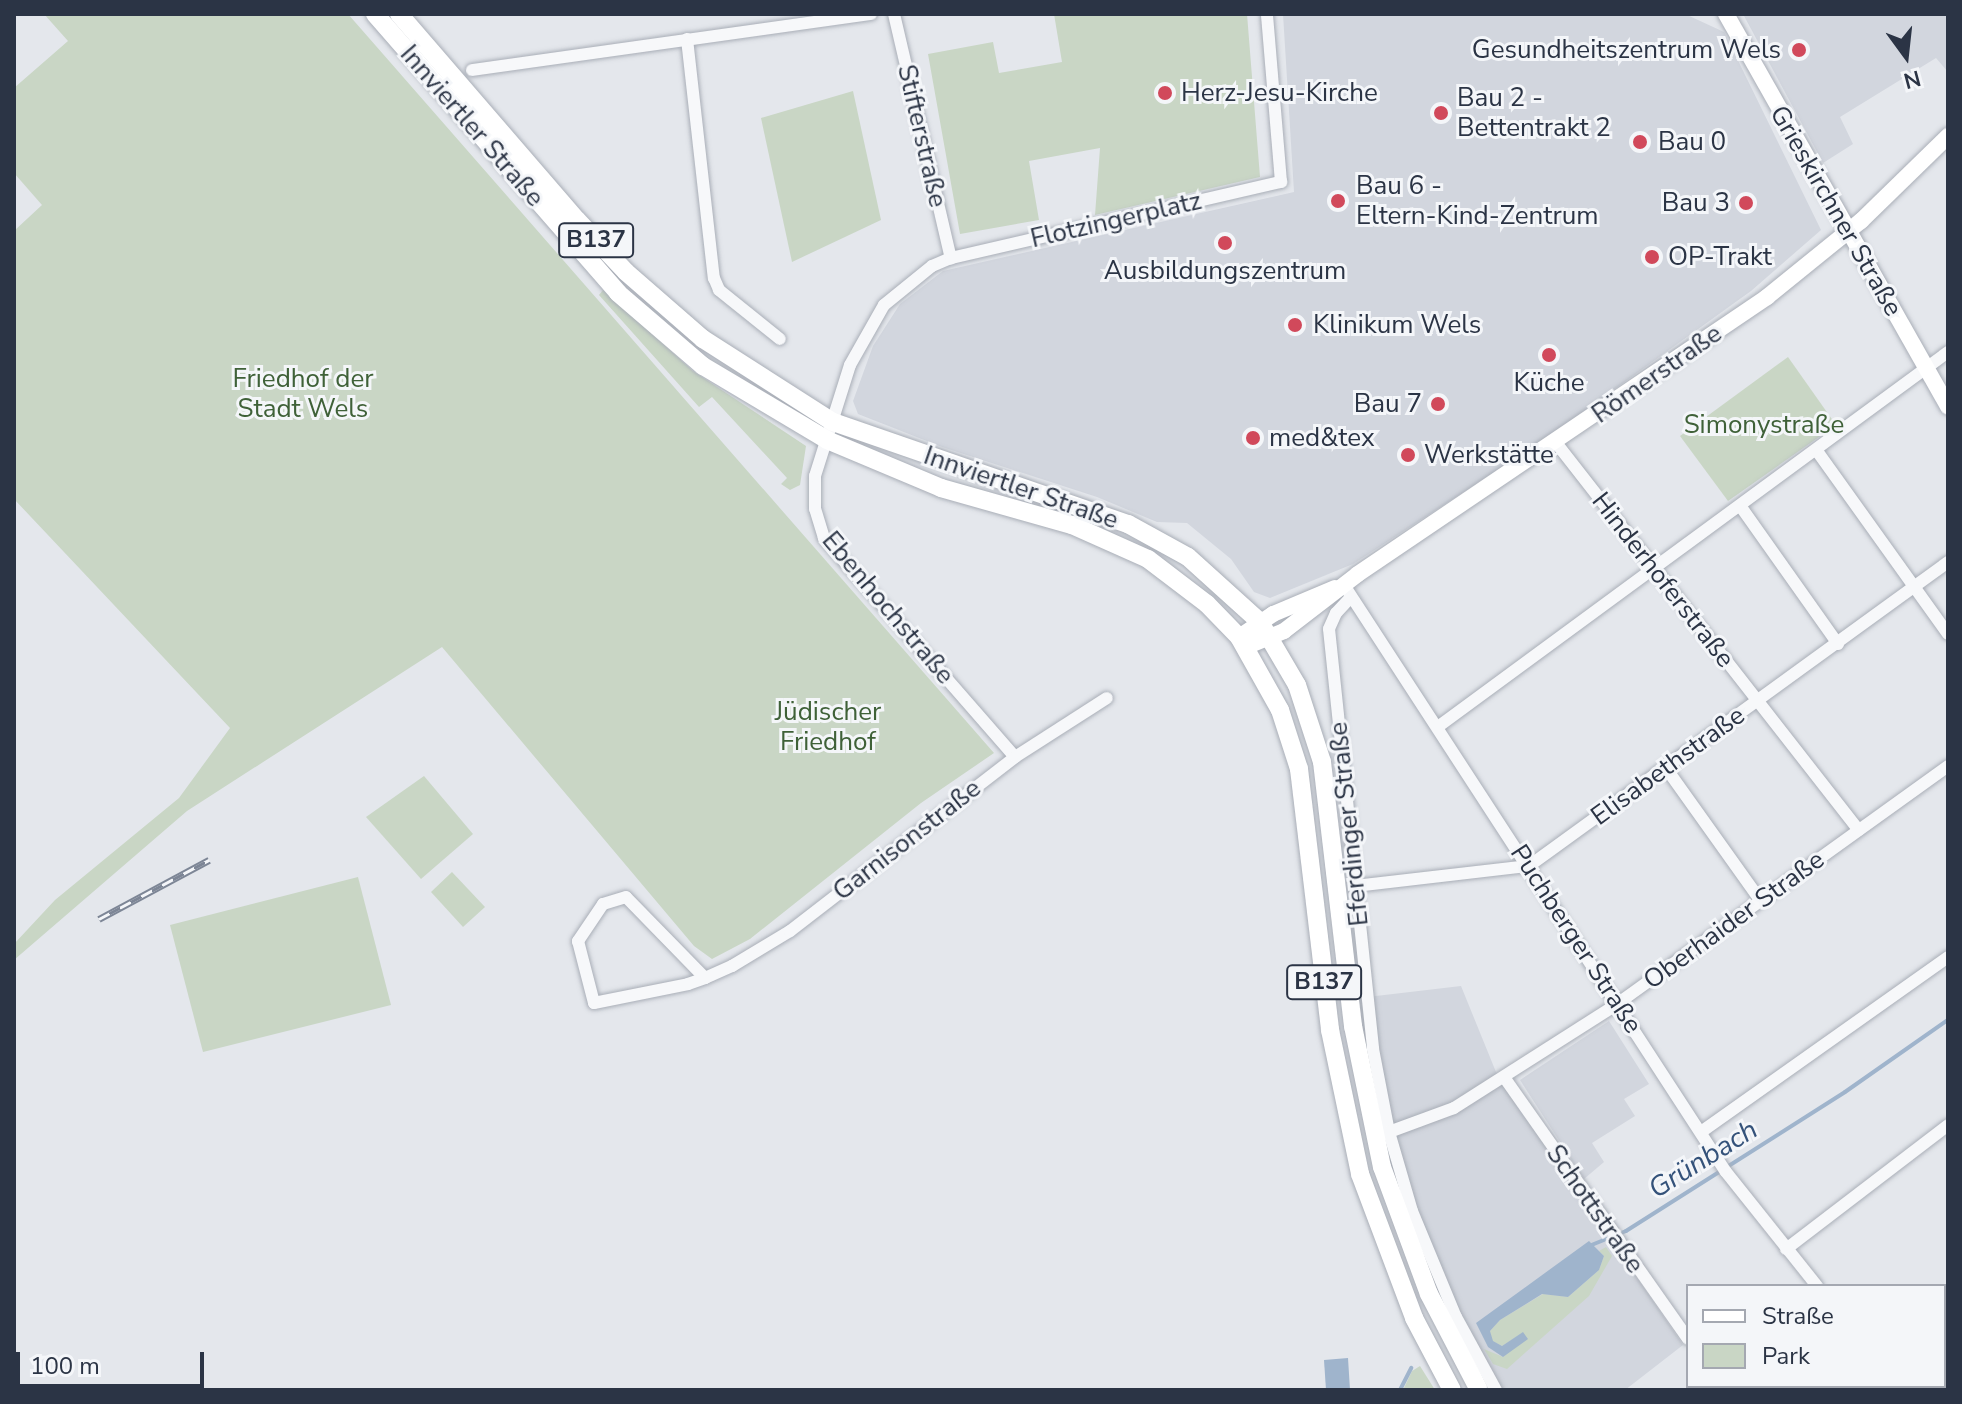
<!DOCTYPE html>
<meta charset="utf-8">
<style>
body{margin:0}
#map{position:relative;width:1962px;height:1404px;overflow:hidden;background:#e4e7ec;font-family:"Nunito Sans",sans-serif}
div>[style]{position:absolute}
.built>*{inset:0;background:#d2d6de}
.green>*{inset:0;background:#c9d6c5}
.water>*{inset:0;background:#9fb4cc}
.stream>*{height:4px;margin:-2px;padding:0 2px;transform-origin:2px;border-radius:2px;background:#9fb4cc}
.roads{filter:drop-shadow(0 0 2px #a9aeb7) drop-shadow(0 0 2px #a9aeb7)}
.minor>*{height:12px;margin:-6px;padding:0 6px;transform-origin:6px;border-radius:6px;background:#f7f8fa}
.secondary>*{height:16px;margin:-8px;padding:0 8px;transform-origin:8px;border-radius:8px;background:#fff}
.primary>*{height:18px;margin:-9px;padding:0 9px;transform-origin:9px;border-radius:9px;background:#fff}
.rail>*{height:7px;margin-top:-3.5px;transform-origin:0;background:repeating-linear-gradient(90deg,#f4f6f9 0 12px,#7d8696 0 24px);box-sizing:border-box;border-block:2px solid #7d8696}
.dots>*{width:22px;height:22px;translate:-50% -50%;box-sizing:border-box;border:4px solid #f4f6f9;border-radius:50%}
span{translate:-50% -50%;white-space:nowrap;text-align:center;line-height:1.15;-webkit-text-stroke:6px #f4f6f9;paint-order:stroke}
.shield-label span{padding:2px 6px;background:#f4f6f9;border:2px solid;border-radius:6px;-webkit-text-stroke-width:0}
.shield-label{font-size:24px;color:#2b3445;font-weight:700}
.poi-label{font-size:26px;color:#2b3445}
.right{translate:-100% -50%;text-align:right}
.left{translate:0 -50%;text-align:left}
.street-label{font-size:26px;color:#2b3445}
.park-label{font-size:26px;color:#3f6138}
.water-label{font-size:28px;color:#34527a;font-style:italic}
.frame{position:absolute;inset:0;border:16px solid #2b3445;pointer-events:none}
.legend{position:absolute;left:1686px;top:1284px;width:260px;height:104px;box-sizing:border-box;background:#f4f6f9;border:2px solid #a4a8b1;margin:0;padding:10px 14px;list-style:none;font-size:24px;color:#2b3445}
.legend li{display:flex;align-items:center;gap:16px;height:40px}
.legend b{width:40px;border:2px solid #a4a8b1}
.north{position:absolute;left:1866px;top:16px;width:80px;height:80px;-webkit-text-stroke:6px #f4f6f9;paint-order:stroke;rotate:165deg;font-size:22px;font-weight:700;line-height:32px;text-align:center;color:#2b3445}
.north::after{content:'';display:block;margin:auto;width:28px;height:36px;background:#2b3445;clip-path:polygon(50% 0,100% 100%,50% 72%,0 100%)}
.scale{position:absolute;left:16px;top:1352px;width:188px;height:36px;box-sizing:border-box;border:4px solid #2b3445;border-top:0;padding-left:10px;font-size:24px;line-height:28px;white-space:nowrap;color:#2b3445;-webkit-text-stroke:6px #f4f6f9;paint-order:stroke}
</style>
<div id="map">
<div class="built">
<div style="clip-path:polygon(1283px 14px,1685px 14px,1724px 32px,1821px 230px,1751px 291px,1545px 439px,1353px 564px,1270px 598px,1254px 592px,1231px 559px,1187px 523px,1157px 522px,1097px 497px,942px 447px,858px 414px,853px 401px,873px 346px,900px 304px,943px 271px,1294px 192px)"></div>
<div style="clip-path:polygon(1743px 14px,1948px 14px,1948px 72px,1936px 58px,1840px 117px,1853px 144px,1823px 163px)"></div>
<div style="clip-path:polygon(1461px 986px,1496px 1072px,1683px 1345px,1625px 1390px,1489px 1390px,1408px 1219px,1386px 1146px,1359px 998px)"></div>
<div style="clip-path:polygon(1609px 1021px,1649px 1084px,1624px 1099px,1635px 1116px,1592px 1143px,1604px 1162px,1584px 1179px,1520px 1080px)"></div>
</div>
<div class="green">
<div style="clip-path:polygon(44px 14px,348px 14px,994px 753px,921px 803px,750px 939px,712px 959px,694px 946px,442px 647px,187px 811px,14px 960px,14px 944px,55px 900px,179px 798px,230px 728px,14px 499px,14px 231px,42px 205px,14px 173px,14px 88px,68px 41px)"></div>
<div style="clip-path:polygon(1054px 14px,1247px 14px,1260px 177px,1095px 215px,1100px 148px,1029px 161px,1039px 220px,960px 234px,928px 54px,993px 42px,999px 73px,1062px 62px)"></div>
<div style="clip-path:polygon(853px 91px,881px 220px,792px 262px,761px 118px)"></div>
<div style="clip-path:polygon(603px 290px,693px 371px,806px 446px,800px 485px,790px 490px,781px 484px,787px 478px,712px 397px,699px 407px,599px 295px)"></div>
<div style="clip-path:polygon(1788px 357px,1836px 425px,1728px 501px,1680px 436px)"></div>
<div style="clip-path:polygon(424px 776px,473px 834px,421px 879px,366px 817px)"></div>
<div style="clip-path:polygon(452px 872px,485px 907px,463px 927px,431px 892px)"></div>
<div style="clip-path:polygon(358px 877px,391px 1005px,203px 1052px,170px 925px)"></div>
<div style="clip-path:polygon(1606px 1247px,1612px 1256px,1589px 1296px,1507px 1369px,1493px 1364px,1484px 1349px,1503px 1357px,1523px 1333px,1502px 1346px,1492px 1341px,1490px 1331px,1500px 1320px,1543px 1294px,1568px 1297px,1599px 1270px,1604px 1256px,1599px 1251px)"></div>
<div style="clip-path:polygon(1420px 1366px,1435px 1390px,1403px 1390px,1412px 1371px)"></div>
</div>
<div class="water">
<div style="clip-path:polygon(1589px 1241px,1604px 1256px,1599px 1270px,1568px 1297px,1542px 1294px,1500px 1320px,1490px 1331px,1493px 1341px,1502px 1346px,1523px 1332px,1528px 1339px,1503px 1357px,1488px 1347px,1476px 1323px)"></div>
<div style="clip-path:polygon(1348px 1358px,1350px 1390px,1326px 1390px,1324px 1360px)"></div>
</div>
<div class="stream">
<div style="left:1589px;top:1246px;width:40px;rotate:-22deg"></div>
<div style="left:1626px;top:1231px;width:259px;rotate:-32.4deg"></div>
<div style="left:1845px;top:1092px;width:126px;rotate:-35deg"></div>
<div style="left:1400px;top:1390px;width:25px;rotate:-63deg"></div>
</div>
<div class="roads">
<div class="minor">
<div style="left:894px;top:14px;width:251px;rotate:76.9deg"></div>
<div style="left:687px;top:39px;width:241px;rotate:83.6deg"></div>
<div style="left:714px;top:278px;width:13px;rotate:67deg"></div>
<div style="left:719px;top:290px;width:78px;rotate:38.8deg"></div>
<div style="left:472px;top:70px;width:403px;rotate:-8deg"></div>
<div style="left:1557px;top:444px;width:490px;rotate:52deg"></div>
<div style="left:1817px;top:451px;width:225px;rotate:54.4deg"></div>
<div style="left:1741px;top:507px;width:168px;rotate:54.7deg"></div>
<div style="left:1344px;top:585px;width:700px;rotate:56.95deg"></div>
<div style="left:1726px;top:1172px;width:146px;rotate:51.4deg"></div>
<div style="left:1351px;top:597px;width:22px;rotate:133deg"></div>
<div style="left:1336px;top:613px;width:17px;rotate:114deg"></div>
<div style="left:1329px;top:629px;width:422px;rotate:84deg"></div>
<div style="left:1373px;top:1049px;width:85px;rotate:79.1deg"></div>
<div style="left:1389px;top:1132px;width:82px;rotate:73.8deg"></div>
<div style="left:1412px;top:1211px;width:115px;rotate:67.5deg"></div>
<div style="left:1456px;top:1317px;width:83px;rotate:61.3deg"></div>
<div style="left:1439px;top:726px;width:632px;rotate:-36.31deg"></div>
<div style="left:1015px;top:757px;width:291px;rotate:-131.1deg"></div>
<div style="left:824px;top:538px;width:30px;rotate:-107deg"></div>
<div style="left:815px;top:509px;width:33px;rotate:-90deg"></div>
<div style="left:815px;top:476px;width:116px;rotate:-72.5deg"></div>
<div style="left:850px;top:365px;width:69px;rotate:-60.5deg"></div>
<div style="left:884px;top:305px;width:62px;rotate:-39.1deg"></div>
<div style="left:932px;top:266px;width:21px;rotate:-23deg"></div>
<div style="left:951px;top:258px;width:339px;rotate:-13deg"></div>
<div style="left:1281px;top:182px;width:169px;rotate:-94.8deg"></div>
<div style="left:1666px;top:768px;width:163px;rotate:54.5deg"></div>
<div style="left:1355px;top:886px;width:175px;rotate:-6.6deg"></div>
<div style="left:1529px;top:866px;width:518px;rotate:-35.96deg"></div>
<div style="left:705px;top:978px;width:113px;rotate:-134.3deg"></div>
<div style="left:626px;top:897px;width:24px;rotate:163deg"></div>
<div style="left:603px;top:904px;width:45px;rotate:124deg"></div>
<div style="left:578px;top:941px;width:64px;rotate:75.5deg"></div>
<div style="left:594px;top:1003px;width:96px;rotate:-11.4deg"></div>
<div style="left:688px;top:984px;width:18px;rotate:-19deg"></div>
<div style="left:705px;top:978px;width:30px;rotate:-24deg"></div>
<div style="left:732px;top:966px;width:68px;rotate:-31.1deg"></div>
<div style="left:790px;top:931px;width:284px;rotate:-37.7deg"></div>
<div style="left:1015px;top:757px;width:109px;rotate:-32.7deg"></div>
<div style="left:1504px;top:1077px;width:320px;rotate:54.9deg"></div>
<div style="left:1389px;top:1132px;width:69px;rotate:-20.3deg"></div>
<div style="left:1454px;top:1108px;width:193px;rotate:-32.5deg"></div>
<div style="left:1617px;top:1004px;width:408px;rotate:-35.7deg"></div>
<div style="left:1701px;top:1132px;width:303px;rotate:-35.3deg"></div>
<div style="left:1786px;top:1249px;width:204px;rotate:-37.4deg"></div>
<div style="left:1944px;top:1380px;width:6px;rotate:-45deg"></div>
<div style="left:1726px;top:1386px;width:5px;rotate:53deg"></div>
<div style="left:1903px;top:1386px;width:6px;rotate:45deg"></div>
<div style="left:1932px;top:1390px;width:6px;rotate:-39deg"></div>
</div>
<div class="secondary">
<div style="left:1726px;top:14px;width:451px;rotate:60.5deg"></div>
<div style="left:1239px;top:637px;width:41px;rotate:-34.1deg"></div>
<div style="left:1273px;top:614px;width:67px;rotate:-22.8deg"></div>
<div style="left:1245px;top:647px;width:42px;rotate:-22.3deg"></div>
<div style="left:1284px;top:631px;width:93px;rotate:-37.6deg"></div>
<div style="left:1358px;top:574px;width:494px;rotate:-34.1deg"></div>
<div style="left:1767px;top:297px;width:121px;rotate:-39deg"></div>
<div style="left:1861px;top:221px;width:122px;rotate:-44.3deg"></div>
</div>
<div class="primary">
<div style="left:375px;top:14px;width:370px;rotate:48.9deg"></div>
<div style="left:618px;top:293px;width:112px;rotate:40.7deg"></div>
<div style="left:703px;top:366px;width:144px;rotate:30.8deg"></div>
<div style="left:827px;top:440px;width:124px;rotate:22.8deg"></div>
<div style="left:941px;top:488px;width:136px;rotate:15.8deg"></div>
<div style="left:1072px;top:525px;width:83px;rotate:24.1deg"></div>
<div style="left:1148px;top:559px;width:74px;rotate:37.3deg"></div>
<div style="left:1207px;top:604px;width:46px;rotate:45.9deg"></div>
<div style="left:1239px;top:637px;width:84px;rotate:60.7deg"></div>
<div style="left:1280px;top:710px;width:62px;rotate:72.1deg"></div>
<div style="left:1299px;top:769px;width:263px;rotate:83.2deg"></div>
<div style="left:1330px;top:1030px;width:147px;rotate:78.2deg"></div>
<div style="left:1360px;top:1174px;width:154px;rotate:69.4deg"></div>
<div style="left:1414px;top:1318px;width:81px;rotate:62.2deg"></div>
<div style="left:399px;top:14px;width:272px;rotate:49.2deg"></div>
<div style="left:577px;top:220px;width:71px;rotate:46.7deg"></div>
<div style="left:626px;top:272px;width:102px;rotate:41deg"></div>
<div style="left:703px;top:339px;width:154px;rotate:32.6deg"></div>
<div style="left:833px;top:422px;width:312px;rotate:19.1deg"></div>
<div style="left:1128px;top:524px;width:68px;rotate:28.8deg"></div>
<div style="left:1188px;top:557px;width:97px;rotate:42.1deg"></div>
<div style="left:1260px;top:622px;width:73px;rotate:59.6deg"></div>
<div style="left:1297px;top:685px;width:81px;rotate:72deg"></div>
<div style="left:1322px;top:762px;width:266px;rotate:83.3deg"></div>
<div style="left:1353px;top:1026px;width:144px;rotate:78.4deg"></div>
<div style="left:1382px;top:1167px;width:135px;rotate:69.7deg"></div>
<div style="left:1429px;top:1294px;width:108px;rotate:62.5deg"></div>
</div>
</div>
<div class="rail">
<div style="left:99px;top:919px;width:125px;rotate:-28.2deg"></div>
</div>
<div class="dots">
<div style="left:1799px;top:50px;background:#d1495b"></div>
<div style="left:1165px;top:93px;background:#d1495b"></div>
<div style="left:1441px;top:113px;background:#d1495b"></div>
<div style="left:1640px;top:142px;background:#d1495b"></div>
<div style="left:1338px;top:201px;background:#d1495b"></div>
<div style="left:1746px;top:203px;background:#d1495b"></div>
<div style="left:1225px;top:243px;background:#d1495b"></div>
<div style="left:1652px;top:257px;background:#d1495b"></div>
<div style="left:1295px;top:325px;background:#d1495b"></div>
<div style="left:1549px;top:355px;background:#d1495b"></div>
<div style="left:1438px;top:404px;background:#d1495b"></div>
<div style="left:1253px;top:438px;background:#d1495b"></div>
<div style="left:1408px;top:455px;background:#d1495b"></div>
</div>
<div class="shield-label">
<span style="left:596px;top:240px">B137</span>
<span style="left:1324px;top:982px">B137</span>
</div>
<div class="poi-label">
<span class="right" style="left:1781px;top:50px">Gesundheitszentrum Wels</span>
<span class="left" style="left:1181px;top:93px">Herz-Jesu-Kirche</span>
<span class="left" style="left:1457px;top:113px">Bau 2 -<br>Bettentrakt 2</span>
<span class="left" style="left:1658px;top:142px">Bau 0</span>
<span class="left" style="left:1356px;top:201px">Bau 6 -<br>Eltern-Kind-Zentrum</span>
<span class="right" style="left:1730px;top:203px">Bau 3</span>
<span class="left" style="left:1668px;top:257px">OP-Trakt</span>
<span style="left:1225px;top:271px">Ausbildungszentrum</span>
<span class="left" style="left:1313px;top:325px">Klinikum Wels</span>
<span style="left:1549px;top:383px">Küche</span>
<span class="right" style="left:1422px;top:404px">Bau 7</span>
<span class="left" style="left:1269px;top:438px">med&amp;tex</span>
<span class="left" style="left:1424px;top:455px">Werkstätte</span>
</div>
<div class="street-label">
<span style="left:472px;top:126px;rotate:49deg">Innviertler Straße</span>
<span style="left:922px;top:136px;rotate:77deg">Stifterstraße</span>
<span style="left:1836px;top:211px;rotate:60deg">Grieskirchner Straße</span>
<span style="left:1116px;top:220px;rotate:-13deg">Flotzingerplatz</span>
<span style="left:1657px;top:374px;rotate:-35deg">Römerstraße</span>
<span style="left:1021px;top:488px;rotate:19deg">Innviertler Straße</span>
<span style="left:1663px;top:580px;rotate:52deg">Hinderhoferstraße</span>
<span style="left:888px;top:608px;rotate:50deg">Ebenhochstraße</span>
<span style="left:1668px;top:766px;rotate:-36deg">Elisabethstraße</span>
<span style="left:1349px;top:824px;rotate:-96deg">Eferdinger Straße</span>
<span style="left:907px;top:840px;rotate:-38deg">Garnisonstraße</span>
<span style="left:1734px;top:920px;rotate:-36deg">Oberhaider Straße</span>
<span style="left:1576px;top:939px;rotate:57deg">Puchberger Straße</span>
<span style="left:1595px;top:1209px;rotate:55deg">Schottstraße</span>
</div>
<div class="park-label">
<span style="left:303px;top:394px">Friedhof der<br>Stadt Wels</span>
<span style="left:1764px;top:425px">Simonystraße</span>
<span style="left:828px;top:727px">Jüdischer<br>Friedhof</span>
</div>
<div class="water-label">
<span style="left:1703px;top:1159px;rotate:-32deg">Grünbach</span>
</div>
<div class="frame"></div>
<ul class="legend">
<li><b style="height:10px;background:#fff"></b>Straße</li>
<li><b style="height:22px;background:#c9d6c5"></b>Park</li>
</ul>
<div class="north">N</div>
<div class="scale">100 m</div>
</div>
